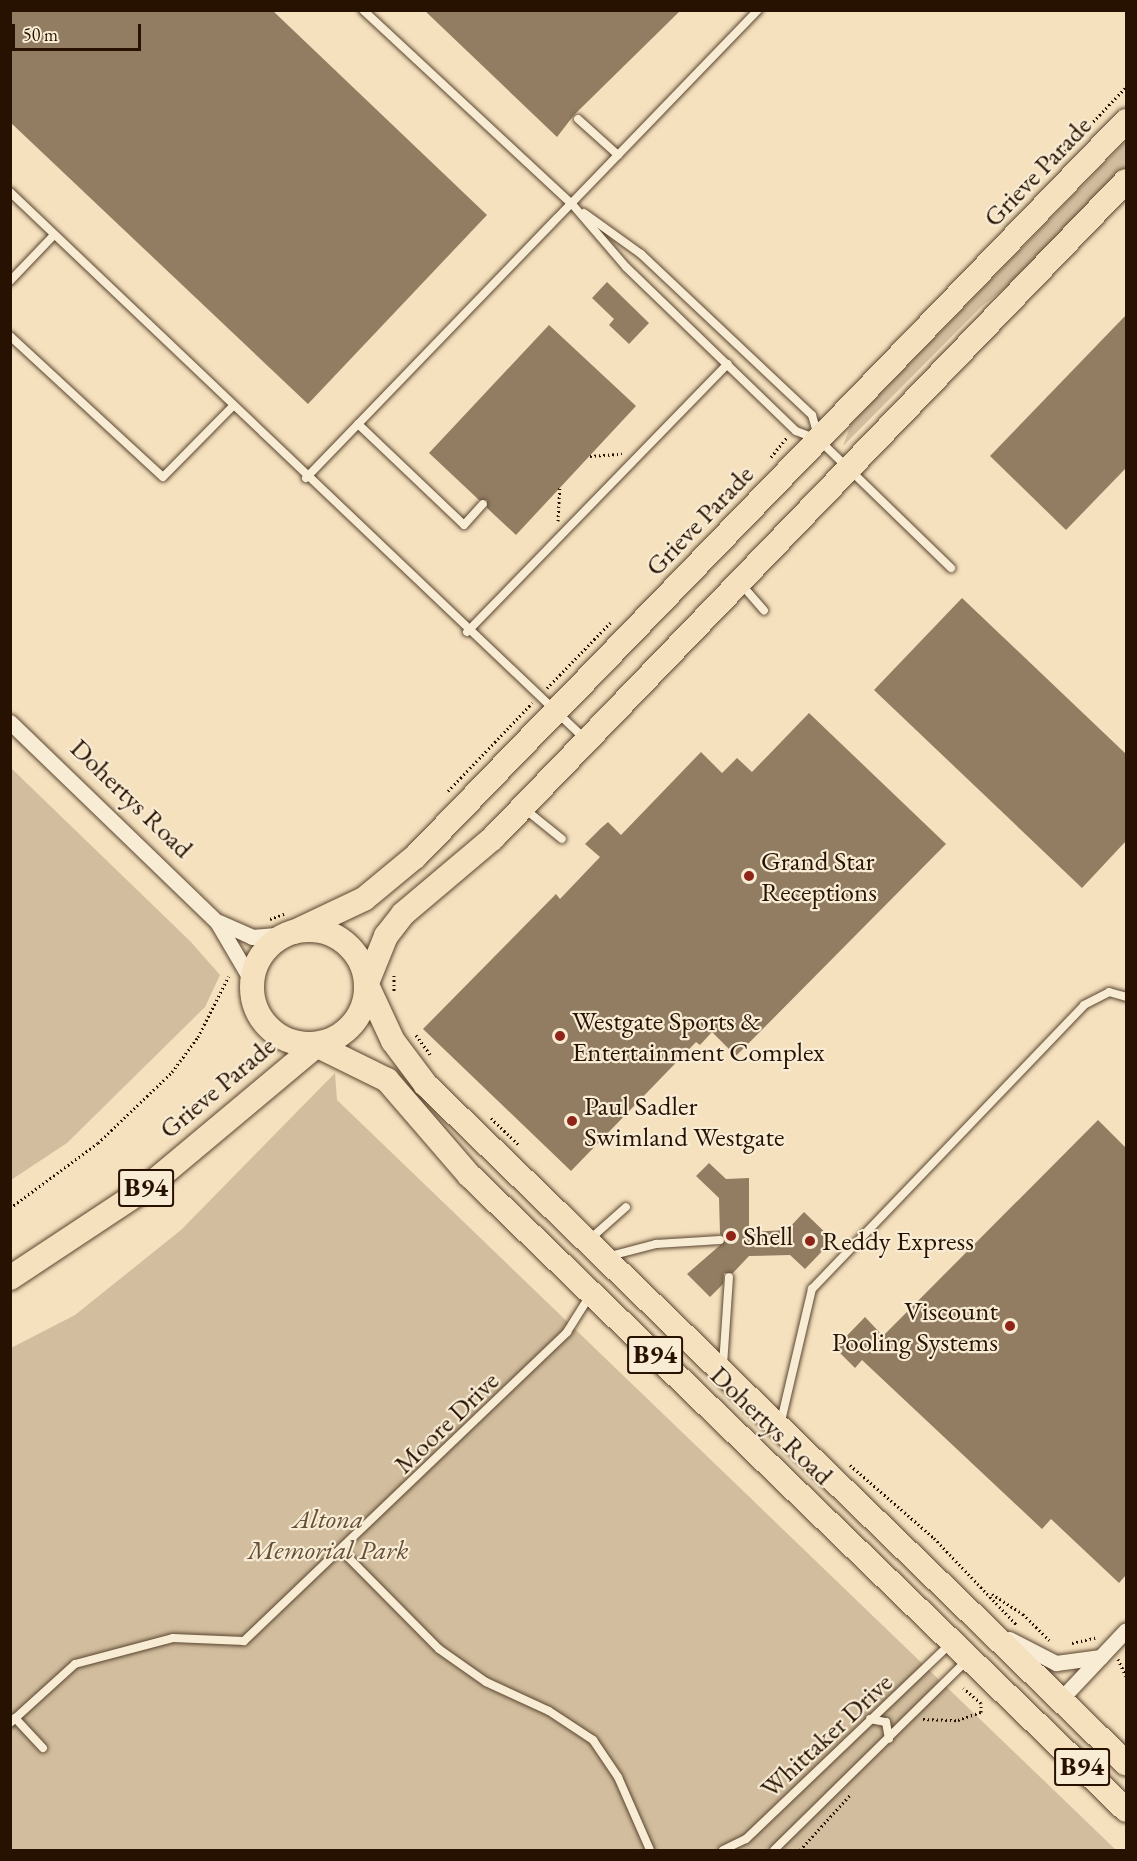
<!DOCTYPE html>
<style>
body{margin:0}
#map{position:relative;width:1137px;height:1861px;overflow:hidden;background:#f5e1be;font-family:"EB Garamond",serif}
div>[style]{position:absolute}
.green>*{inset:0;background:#d2be9e}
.building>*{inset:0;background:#927d63}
.path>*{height:3px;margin-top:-1.5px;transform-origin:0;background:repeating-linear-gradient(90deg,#271100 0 1.5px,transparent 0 4.5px)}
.roads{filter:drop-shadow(0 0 2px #5a4530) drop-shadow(0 0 2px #5a4530)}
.lane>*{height:8px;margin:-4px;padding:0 4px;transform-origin:4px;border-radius:4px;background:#f8ecd5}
.street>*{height:15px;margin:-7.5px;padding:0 7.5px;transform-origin:7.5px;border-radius:7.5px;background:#f8ecd5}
.primary>*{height:24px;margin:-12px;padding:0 12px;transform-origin:12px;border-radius:12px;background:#f5e1be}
.primary>.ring{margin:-12px;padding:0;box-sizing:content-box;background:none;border:24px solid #f5e1be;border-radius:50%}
.dots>*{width:16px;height:16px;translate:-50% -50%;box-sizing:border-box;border:3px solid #f8ecd5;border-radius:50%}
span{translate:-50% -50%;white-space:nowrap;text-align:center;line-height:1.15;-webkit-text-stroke:4.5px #f8ecd5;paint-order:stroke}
.shield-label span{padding:2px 4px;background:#f8ecd5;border:2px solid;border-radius:4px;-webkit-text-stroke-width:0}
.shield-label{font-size:26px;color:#271100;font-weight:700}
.street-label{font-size:27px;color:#271100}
.poi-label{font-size:27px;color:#271100}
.left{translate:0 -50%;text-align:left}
.right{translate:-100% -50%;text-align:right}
.park-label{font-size:27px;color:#634e37;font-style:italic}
.frame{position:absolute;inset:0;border:12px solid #271100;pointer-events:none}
.scale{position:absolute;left:12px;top:24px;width:129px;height:27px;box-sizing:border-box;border:3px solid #271100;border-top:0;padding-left:8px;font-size:18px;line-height:21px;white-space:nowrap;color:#271100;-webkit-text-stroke:4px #f8ecd5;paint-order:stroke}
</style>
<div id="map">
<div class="green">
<div style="clip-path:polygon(1126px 141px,1126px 169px,1038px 262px,982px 306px,843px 446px,851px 424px)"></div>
<div style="clip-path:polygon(10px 767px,191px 942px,220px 975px,205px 1007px,67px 1143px,11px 1180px)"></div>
<div style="clip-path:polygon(335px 1073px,337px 1100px,1116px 1850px,11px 1850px,11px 1348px,75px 1315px,181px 1230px)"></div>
</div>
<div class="building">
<div style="clip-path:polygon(10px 10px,272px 10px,487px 215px,308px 404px,10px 122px)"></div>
<div style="clip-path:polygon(424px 10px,681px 10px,574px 115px,557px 137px)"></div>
<div style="clip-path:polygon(607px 282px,649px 323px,629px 344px,609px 325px,614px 319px,592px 298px)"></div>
<div style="clip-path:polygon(1126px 315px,1126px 468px,1066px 530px,990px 456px)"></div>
<div style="clip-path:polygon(549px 325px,636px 406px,516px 535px,487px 508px,487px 500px,479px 500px,429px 453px)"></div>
<div style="clip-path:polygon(962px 598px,1126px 754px,1126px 841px,1082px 888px,874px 690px)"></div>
<div style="clip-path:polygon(809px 713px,946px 844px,736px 1056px,712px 1032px,700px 1045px,696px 1042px,571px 1171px,423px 1029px,556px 894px,560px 899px,600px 857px,585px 844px,600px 829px,608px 822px,621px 835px,701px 752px,722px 773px,737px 758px,752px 772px)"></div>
<div style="clip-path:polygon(1098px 1120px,1126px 1148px,1126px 1575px,1119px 1583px,1051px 1519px,1042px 1529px,862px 1360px,855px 1368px,835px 1348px,865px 1317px,883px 1336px)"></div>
<div style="clip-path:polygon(709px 1163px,726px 1179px,749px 1178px,749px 1232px,787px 1230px,804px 1212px,833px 1240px,805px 1269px,790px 1255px,749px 1256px,733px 1273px,724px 1273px,723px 1284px,710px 1297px,687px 1274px,726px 1240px,720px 1234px,719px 1198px,696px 1176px)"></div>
</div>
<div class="path">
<div style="left:1053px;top:164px;width:106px;rotate:-46.5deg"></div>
<div style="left:590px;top:456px;width:32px;rotate:-4deg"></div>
<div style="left:771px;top:457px;width:26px;rotate:-51deg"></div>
<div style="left:558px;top:521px;width:34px;rotate:-87deg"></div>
<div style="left:547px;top:688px;width:91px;rotate:-45.9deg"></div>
<div style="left:448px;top:791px;width:122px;rotate:-46.3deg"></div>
<div style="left:270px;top:919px;width:15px;rotate:-20deg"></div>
<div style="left:394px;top:975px;width:17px;rotate:90deg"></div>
<div style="left:416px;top:1035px;width:24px;rotate:54deg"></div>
<div style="left:491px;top:1118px;width:40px;rotate:44deg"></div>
<div style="left:10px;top:1208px;width:109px;rotate:-36.5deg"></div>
<div style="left:98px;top:1143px;width:103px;rotate:-43.8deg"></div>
<div style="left:172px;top:1072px;width:44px;rotate:-53.4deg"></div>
<div style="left:198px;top:1037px;width:68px;rotate:-63.1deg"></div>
<div style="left:850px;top:1465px;width:111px;rotate:41deg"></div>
<div style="left:934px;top:1538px;width:119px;rotate:46.4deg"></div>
<div style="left:992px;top:1594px;width:37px;rotate:33deg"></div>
<div style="left:1023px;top:1614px;width:37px;rotate:45deg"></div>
<div style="left:1072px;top:1643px;width:26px;rotate:-13deg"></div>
<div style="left:1118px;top:1659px;width:19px;rotate:65deg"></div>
<div style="left:923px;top:1719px;width:35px;rotate:2deg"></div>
<div style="left:958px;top:1720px;width:24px;rotate:-19deg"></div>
<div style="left:981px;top:1712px;width:9px;rotate:-90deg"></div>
<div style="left:981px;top:1703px;width:23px;rotate:-140deg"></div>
<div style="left:800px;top:1850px;width:76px;rotate:-47.7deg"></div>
</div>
<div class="roads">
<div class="lane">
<div style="left:363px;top:10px;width:285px;rotate:42.9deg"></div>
<div style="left:572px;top:204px;width:83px;rotate:49.4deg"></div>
<div style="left:626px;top:267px;width:236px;rotate:44deg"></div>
<div style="left:796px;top:431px;width:25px;rotate:21deg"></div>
<div style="left:819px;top:440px;width:184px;rotate:44.1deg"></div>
<div style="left:578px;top:119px;width:54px;rotate:42deg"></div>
<div style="left:10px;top:192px;width:794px;rotate:43.57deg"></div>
<div style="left:584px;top:213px;width:70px;rotate:35.7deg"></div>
<div style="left:641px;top:254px;width:235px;rotate:43.3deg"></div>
<div style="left:812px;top:415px;width:19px;rotate:74deg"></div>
<div style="left:10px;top:281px;width:64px;rotate:-46.3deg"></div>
<div style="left:10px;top:336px;width:208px;rotate:42.7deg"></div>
<div style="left:163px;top:477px;width:98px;rotate:-45.4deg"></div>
<div style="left:358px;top:424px;width:146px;rotate:43.6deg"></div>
<div style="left:464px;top:525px;width:28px;rotate:-48deg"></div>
<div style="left:306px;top:478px;width:651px;rotate:-46deg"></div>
<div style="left:741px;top:584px;width:35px;rotate:49deg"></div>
<div style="left:467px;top:632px;width:374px;rotate:-45.8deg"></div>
<div style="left:526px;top:810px;width:46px;rotate:38.9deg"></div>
<div style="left:590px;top:1239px;width:48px;rotate:-41.6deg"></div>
<div style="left:610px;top:1256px;width:48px;rotate:-14.6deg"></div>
<div style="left:656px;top:1244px;width:64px;rotate:-3.6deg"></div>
<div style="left:723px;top:1365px;width:88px;rotate:-86.1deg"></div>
<div style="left:781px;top:1421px;width:136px;rotate:-76.8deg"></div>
<div style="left:812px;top:1289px;width:393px;rotate:-46.2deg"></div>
<div style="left:1084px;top:1005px;width:28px;rotate:-27deg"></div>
<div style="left:1109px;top:992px;width:18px;rotate:16deg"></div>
<div style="left:341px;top:1550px;width:139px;rotate:45.3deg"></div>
<div style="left:439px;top:1649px;width:57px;rotate:35.1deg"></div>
<div style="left:486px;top:1682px;width:69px;rotate:24.7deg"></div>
<div style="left:549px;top:1711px;width:53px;rotate:33.4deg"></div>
<div style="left:593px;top:1740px;width:45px;rotate:56deg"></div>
<div style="left:618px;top:1777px;width:80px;rotate:66.3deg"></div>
<div style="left:15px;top:1718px;width:41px;rotate:47deg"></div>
<div style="left:870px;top:1719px;width:16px;rotate:11deg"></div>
<div style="left:886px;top:1722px;width:17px;rotate:80deg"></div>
<div style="left:10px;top:1723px;width:88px;rotate:-42.2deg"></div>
<div style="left:75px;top:1664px;width:101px;rotate:-14.9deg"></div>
<div style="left:173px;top:1638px;width:71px;rotate:2.4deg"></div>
<div style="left:244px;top:1641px;width:447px;rotate:-43.7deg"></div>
<div style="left:567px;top:1332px;width:41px;rotate:-57.8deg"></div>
<div style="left:723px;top:1850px;width:25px;rotate:-26deg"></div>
<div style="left:746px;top:1839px;width:281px;rotate:-43.7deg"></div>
<div style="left:774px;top:1850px;width:269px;rotate:-44.5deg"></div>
</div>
<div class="street">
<div style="left:10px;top:722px;width:288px;rotate:44deg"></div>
<div style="left:217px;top:922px;width:67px;rotate:59.6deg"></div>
<div style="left:219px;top:922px;width:36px;rotate:24deg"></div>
<div style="left:252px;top:937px;width:36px;rotate:-5deg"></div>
<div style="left:1009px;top:1639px;width:53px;rotate:27.1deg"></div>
<div style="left:1056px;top:1663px;width:45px;rotate:-7.6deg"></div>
<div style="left:1060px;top:1700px;width:96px;rotate:-46.7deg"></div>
</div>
<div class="primary">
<div class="ring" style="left:252px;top:930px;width:90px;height:90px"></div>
<div style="left:294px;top:932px;width:77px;rotate:-25.2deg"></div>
<div style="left:364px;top:899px;width:67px;rotate:-39.6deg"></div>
<div style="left:416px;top:856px;width:1022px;rotate:-45.99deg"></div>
<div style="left:367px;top:983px;width:51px;rotate:-68deg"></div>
<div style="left:386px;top:936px;width:28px;rotate:-52deg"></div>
<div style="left:403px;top:914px;width:118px;rotate:-40.2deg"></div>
<div style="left:493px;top:838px;width:912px;rotate:-46.07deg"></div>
<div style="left:367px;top:985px;width:62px;rotate:65.1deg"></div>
<div style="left:393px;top:1041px;width:55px;rotate:53.1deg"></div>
<div style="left:426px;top:1085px;width:975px;rotate:44.09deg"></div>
<div style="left:318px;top:1046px;width:77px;rotate:26.2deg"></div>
<div style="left:387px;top:1080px;width:127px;rotate:49.2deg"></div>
<div style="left:470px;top:1176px;width:912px;rotate:44.02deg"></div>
<div style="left:10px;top:1278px;width:163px;rotate:-33.5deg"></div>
<div style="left:146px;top:1188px;width:222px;rotate:-39.9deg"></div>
</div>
</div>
<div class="dots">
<div style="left:749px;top:876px;background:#8f2418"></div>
<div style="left:560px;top:1036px;background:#8f2418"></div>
<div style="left:572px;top:1121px;background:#8f2418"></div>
<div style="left:731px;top:1236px;background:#8f2418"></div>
<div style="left:810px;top:1241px;background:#8f2418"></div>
<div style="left:1010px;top:1326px;background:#8f2418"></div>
</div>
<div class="shield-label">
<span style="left:146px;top:1188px">B94</span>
<span style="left:655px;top:1355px">B94</span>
<span style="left:1082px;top:1767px">B94</span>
</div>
<div class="street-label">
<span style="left:1037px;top:171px;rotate:-46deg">Grieve Parade</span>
<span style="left:699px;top:520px;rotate:-46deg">Grieve Parade</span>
<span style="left:132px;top:798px;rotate:44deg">Dohertys Road</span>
<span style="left:217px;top:1087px;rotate:-40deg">Grieve Parade</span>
<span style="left:446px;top:1422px;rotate:-44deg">Moore Drive</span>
<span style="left:772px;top:1425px;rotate:44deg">Dohertys Road</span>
<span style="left:826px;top:1735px;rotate:-43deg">Whittaker Drive</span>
</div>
<div class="poi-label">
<span class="left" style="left:761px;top:876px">Grand Star<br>Receptions</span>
<span class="left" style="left:572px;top:1036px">Westgate Sports &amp;<br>Entertainment Complex</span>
<span class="left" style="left:584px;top:1121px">Paul Sadler<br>Swimland Westgate</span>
<span class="left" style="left:743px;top:1236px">Shell</span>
<span class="left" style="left:822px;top:1241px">Reddy Express</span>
<span class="right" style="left:998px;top:1326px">Viscount<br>Pooling Systems</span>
</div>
<div class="park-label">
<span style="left:328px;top:1534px">Altona<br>Memorial Park</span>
</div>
<div class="frame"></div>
<div class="scale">50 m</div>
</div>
